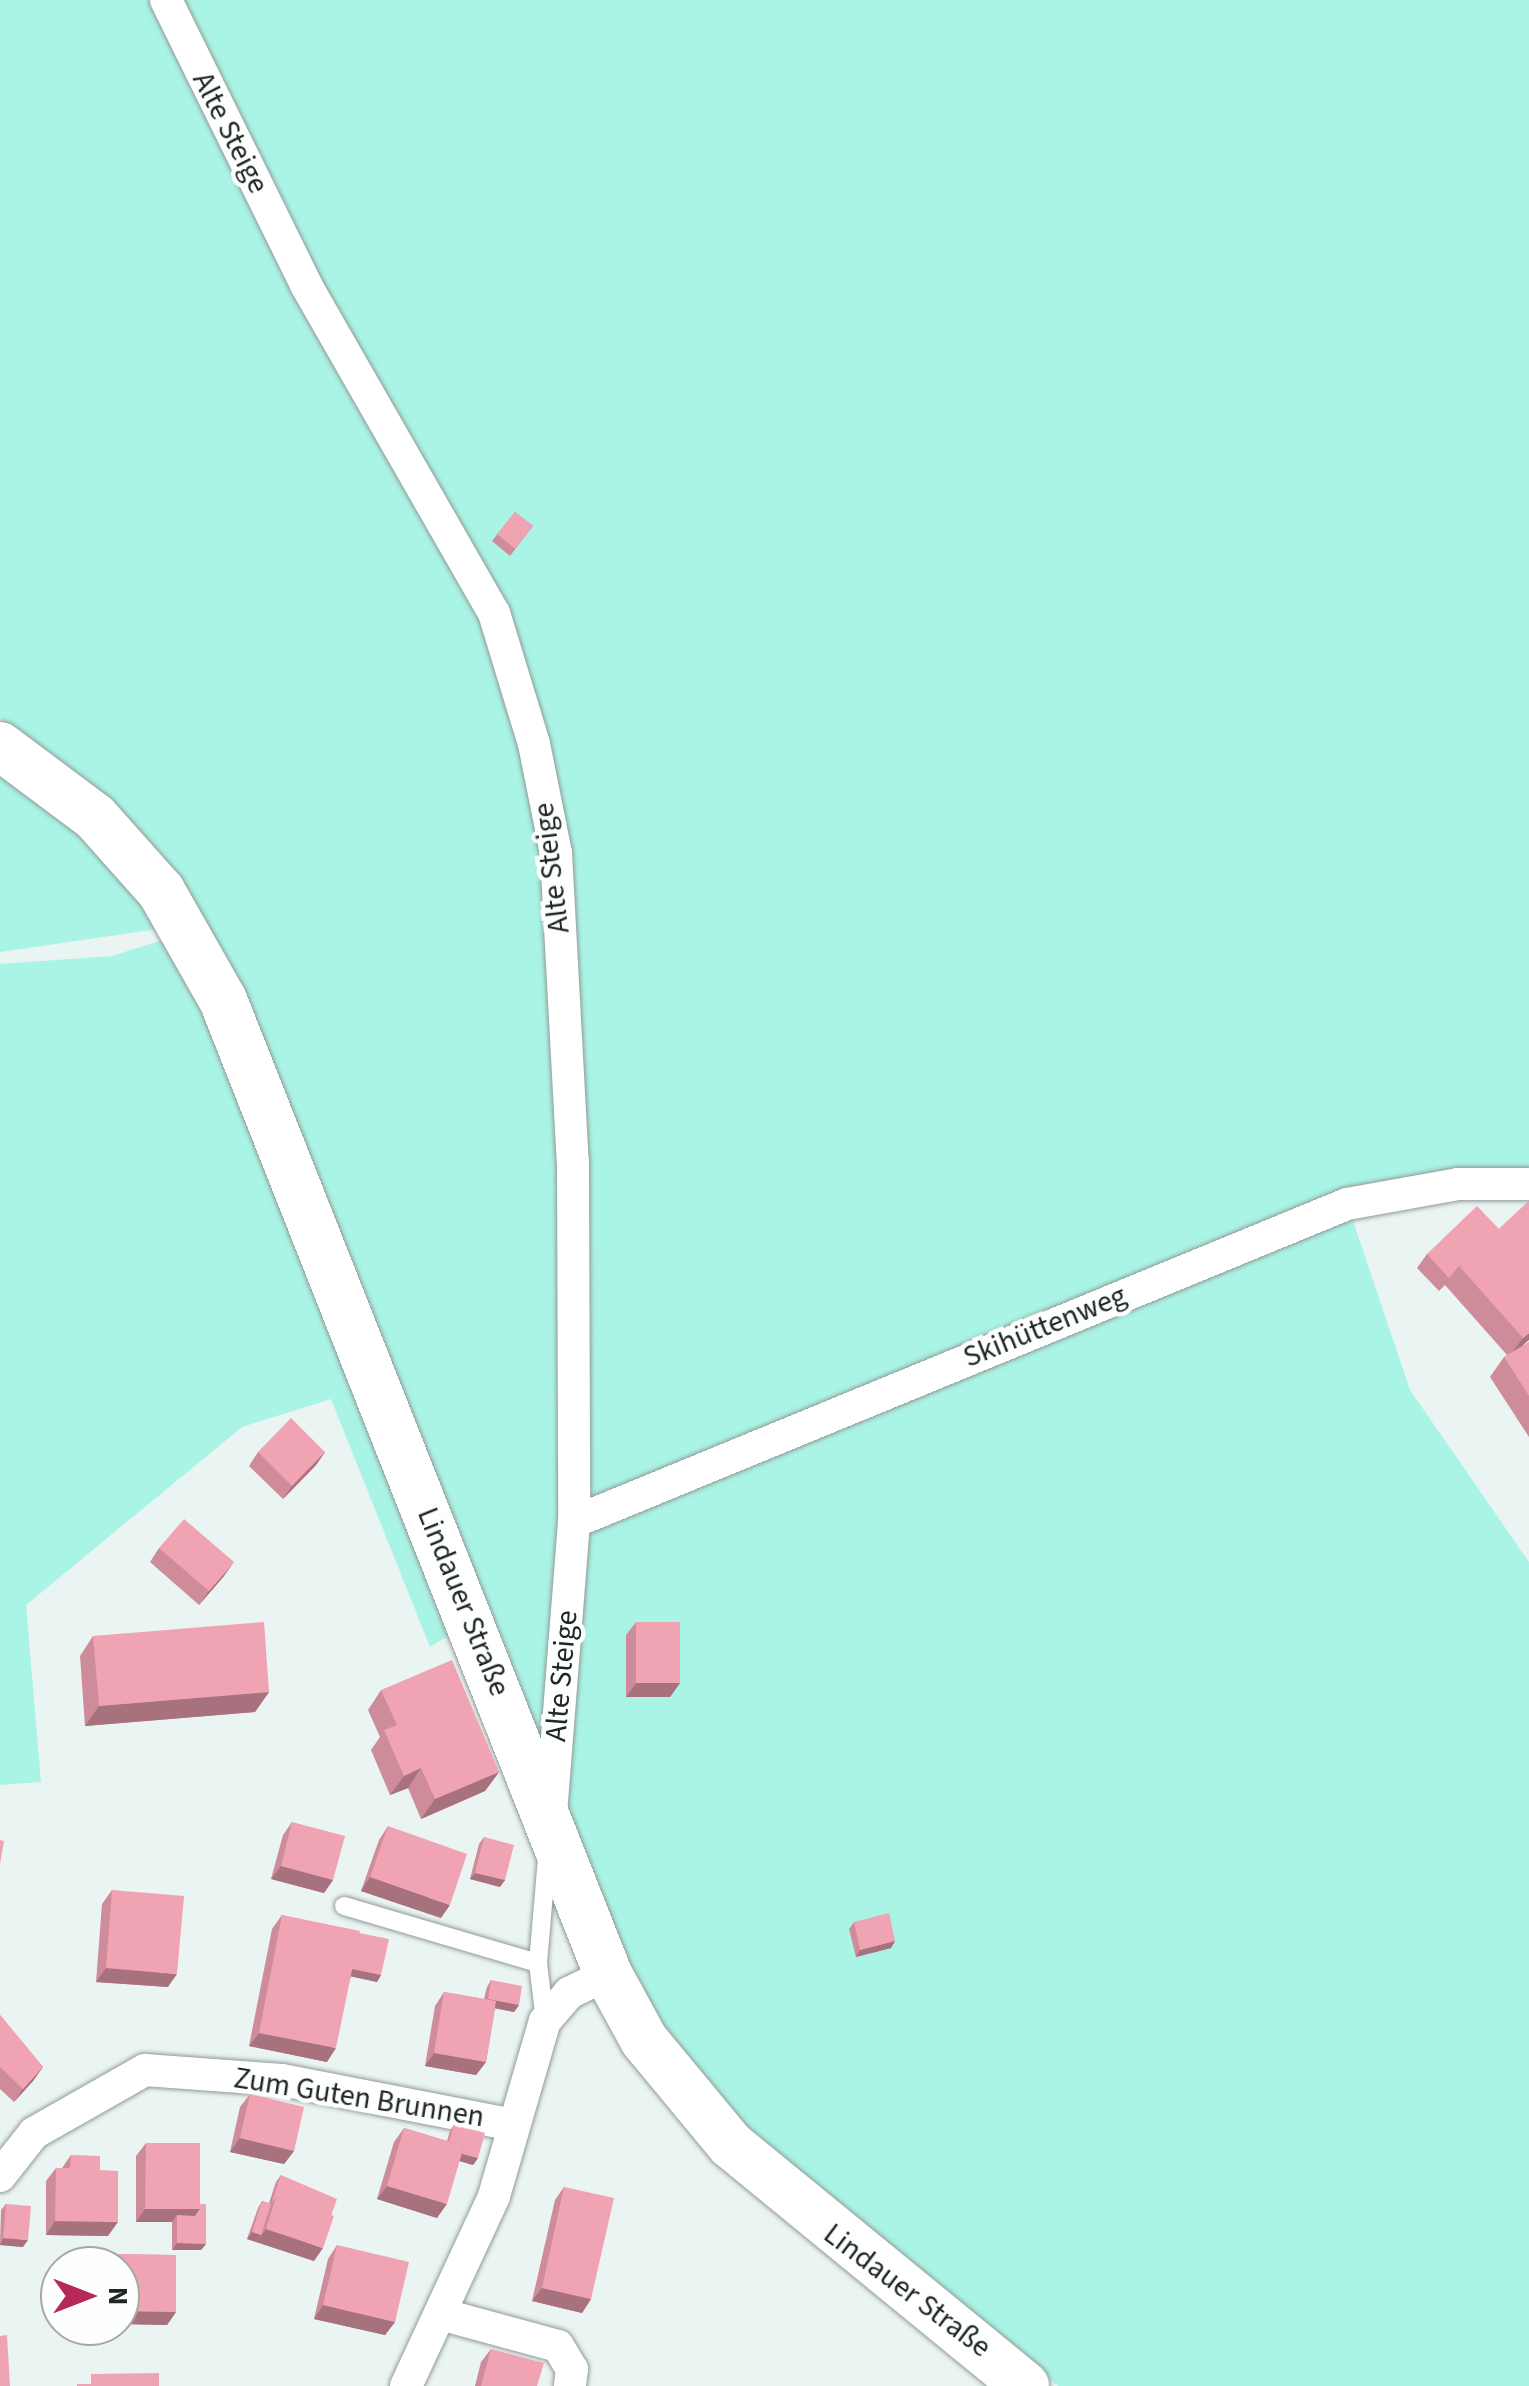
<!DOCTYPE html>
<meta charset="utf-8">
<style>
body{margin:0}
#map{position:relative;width:1529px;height:2386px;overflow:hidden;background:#eaf4f2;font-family:"Source Sans 3",sans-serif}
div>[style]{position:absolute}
.green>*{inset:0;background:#aaf4e5}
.roads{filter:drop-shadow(0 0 2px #919a98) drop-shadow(0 0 2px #919a98)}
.service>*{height:18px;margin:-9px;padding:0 9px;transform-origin:9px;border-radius:9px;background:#fff}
.minor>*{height:32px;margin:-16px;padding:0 16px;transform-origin:16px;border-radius:16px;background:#fff}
.secondary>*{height:48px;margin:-24px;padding:0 24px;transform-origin:24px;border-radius:24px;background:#fff}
.wall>*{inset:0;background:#ce8c9a}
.shaded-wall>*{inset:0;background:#a7727d}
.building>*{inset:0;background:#efa3b3}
span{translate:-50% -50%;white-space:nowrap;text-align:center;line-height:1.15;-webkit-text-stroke:9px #fdffff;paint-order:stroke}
.street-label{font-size:30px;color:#212524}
.north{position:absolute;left:40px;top:2246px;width:100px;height:100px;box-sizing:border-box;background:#fdffff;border:2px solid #a5a8a7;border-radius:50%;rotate:90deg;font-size:28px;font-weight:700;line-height:40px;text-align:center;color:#212524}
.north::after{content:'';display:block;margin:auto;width:35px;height:45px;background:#b6285a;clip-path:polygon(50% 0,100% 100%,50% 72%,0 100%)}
</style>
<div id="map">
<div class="green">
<div style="clip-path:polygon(0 0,157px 0,487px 619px,549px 855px,565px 1164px,565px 1522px,547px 1759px,244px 990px,111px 800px,0 718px)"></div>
<div style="clip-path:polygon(177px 0,1529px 0,1529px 1190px,1350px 1212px,1410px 1390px,1529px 1562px,1529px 2386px,1058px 2386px,833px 2214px,742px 2132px,659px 2029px,564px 1811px,582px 1528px,541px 744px)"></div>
<div style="clip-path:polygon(0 764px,82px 828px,165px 928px,0 952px)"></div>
<div style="clip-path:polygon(169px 938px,211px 1011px,460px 1629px,430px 1647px,331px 1399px,242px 1427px,26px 1605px,41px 1782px,0 1785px,0 964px,112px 956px)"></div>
</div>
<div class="roads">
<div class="service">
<div style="left:344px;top:1906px;width:202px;rotate:16.4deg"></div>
<div style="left:545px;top:2021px;width:58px;rotate:-96.9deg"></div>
<div style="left:538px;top:1963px;width:106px;rotate:-85.1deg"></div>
</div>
<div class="minor">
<div style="left:166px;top:0;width:318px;rotate:63.8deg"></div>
<div style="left:306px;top:285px;width:378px;rotate:60.2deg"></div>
<div style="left:494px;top:613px;width:137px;rotate:73deg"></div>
<div style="left:534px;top:744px;width:111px;rotate:78.6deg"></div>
<div style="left:556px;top:853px;width:309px;rotate:86.9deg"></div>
<div style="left:573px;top:1162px;width:360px;rotate:89.8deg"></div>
<div style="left:574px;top:1522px;width:293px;rotate:94.5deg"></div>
<div style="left:574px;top:1522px;width:836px;rotate:-22.36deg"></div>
<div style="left:1347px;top:1204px;width:113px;rotate:-10.2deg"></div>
<div style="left:1458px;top:1184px;width:71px"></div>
<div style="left:0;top:2176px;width:55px;rotate:-51.7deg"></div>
<div style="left:34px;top:2133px;width:128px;rotate:-29.6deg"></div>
<div style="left:145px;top:2070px;width:137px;rotate:4.2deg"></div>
<div style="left:282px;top:2080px;width:236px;rotate:11deg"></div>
<div style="left:444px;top:2315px;width:118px;rotate:15.2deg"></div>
<div style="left:558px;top:2346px;width:27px;rotate:59deg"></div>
<div style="left:572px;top:2369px;width:17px;rotate:97deg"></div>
<div style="left:406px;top:2386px;width:209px;rotate:-65.1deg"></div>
<div style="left:494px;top:2196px;width:182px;rotate:-73.8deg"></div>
<div style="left:545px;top:2021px;width:37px;rotate:-49deg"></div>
<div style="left:569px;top:1993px;width:43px;rotate:-26deg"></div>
</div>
<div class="secondary">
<div style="left:0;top:746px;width:119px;rotate:36.8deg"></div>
<div style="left:95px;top:817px;width:99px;rotate:48.3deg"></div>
<div style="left:161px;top:891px;width:125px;rotate:60.4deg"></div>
<div style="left:223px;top:1000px;width:1047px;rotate:68.43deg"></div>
<div style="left:608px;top:1974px;width:75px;rotate:61.4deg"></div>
<div style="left:644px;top:2040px;width:136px;rotate:50.4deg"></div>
<div style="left:731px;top:2145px;width:380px;rotate:39.3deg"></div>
</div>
</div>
<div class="wall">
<div style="clip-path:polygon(515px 512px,533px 526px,510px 556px,492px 541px)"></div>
<div style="clip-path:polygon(1529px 1201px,1523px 1346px,1529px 1342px,1529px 1437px,1490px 1377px,1504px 1357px,1507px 1355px,1445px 1285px,1439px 1291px,1417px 1268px,1427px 1254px,1499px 1229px)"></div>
<div style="clip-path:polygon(258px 1452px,325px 1452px,316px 1465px,283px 1499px,249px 1466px)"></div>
<div style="clip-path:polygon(159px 1548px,224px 1576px,199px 1605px,150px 1562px)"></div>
<div style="clip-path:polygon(636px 1622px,680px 1683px,670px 1697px,626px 1697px,626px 1635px)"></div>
<div style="clip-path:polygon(93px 1636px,269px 1692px,255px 1712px,85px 1726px,80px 1656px)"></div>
<div style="clip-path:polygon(381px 1690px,499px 1772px,485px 1791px,421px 1819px,408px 1788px,390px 1795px,371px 1750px,380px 1737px,368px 1710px)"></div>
<div style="clip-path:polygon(292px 1822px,333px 1880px,324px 1893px,271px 1879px,283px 1835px)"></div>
<div style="clip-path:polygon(388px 1826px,441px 1918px,361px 1891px,379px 1840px)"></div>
<div style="clip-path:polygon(484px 1837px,505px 1880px,500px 1887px,470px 1879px,479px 1844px)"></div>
<div style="clip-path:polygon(112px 1890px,168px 1987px,96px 1982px,102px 1904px)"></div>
<div style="clip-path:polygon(282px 1915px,359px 1933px,381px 1975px,377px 1982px,351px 1976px,327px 2062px,249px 2046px,272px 1929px)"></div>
<div style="clip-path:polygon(854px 1922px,895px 1941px,891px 1948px,856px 1957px,849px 1929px)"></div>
<div style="clip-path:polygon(491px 1980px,519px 2005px,514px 2012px,495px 2008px,486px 2062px,476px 2075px,425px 2066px,435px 2006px,444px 1992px,484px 1999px,487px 1987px)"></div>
<div style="clip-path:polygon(0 2015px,43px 2067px,33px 2081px,14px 2102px,0 2089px)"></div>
<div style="clip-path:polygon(250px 2094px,294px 2151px,284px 2164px,230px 2152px,240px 2107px)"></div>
<div style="clip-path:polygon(454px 2124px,478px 2158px,473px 2165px,459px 2161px,437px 2218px,377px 2199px,394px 2142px,404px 2128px,447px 2141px,450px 2131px)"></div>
<div style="clip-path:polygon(146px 2143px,200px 2204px,206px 2244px,201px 2250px,172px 2250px,172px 2222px,136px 2222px,136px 2156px)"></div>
<div style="clip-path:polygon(71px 2155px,100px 2170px,108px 2236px,46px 2235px,46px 2181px,56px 2168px,62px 2168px)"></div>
<div style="clip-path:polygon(281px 2175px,314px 2261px,247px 2239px,258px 2208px,262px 2201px,269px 2203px,276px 2182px)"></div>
<div style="clip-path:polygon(564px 2187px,591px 2299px,582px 2313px,532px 2301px,555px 2200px)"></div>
<div style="clip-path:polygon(6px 2204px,23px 2247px,0 2245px,1px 2210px)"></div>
<div style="clip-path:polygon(337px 2245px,395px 2322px,385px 2335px,314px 2319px,328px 2259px)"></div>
<div style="clip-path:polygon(99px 2254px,176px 2255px,176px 2312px,167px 2325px,120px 2324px,120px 2266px,90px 2266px)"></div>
<div style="clip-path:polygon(491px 2349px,537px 2386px,475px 2386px,481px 2362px)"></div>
</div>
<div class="shaded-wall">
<div style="clip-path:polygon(1529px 1333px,1529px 1340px,1509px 1357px,1523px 1338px)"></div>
<div style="clip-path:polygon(325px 1452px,316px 1465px,283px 1499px,292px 1486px)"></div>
<div style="clip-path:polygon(234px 1562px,224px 1576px,199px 1605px,209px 1591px)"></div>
<div style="clip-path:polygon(636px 1683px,680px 1683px,670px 1697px,626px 1697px)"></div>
<div style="clip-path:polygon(269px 1692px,255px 1712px,85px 1726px,99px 1706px)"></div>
<div style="clip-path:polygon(421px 1768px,408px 1788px,390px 1795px,404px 1776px)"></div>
<div style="clip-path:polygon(499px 1772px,485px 1791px,421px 1819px,435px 1799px)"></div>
<div style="clip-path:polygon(281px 1866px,333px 1880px,324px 1893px,271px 1879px)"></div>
<div style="clip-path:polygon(475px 1873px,505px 1880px,500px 1887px,470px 1879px)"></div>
<div style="clip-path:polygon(370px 1877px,450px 1905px,441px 1918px,361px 1891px)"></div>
<div style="clip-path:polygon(895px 1941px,891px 1948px,856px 1957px,860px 1950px)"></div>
<div style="clip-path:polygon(106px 1968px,177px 1974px,168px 1987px,96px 1982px)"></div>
<div style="clip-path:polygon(349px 1968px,381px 1975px,377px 1982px,344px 1975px)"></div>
<div style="clip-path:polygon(488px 1999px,519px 2005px,514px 2012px,483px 2006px)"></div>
<div style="clip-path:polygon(259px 2033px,336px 2048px,327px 2062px,249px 2046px)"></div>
<div style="clip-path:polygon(434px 2053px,486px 2062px,476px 2075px,425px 2066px)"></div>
<div style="clip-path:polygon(43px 2067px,33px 2081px,14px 2102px,23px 2089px)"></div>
<div style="clip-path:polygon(240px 2138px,294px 2151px,284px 2164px,230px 2152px)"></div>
<div style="clip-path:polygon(447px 2149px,478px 2158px,473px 2165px,443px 2156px)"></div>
<div style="clip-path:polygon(387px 2186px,447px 2204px,437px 2218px,377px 2199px)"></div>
<div style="clip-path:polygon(145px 2209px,200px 2209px,190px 2222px,177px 2215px,172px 2222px,136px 2222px)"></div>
<div style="clip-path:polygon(55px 2221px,118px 2222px,108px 2236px,46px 2235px)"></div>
<div style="clip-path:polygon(266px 2229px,323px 2248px,314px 2261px,256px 2242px)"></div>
<div style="clip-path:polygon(252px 2232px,261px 2235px,256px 2242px,247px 2239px)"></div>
<div style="clip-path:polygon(3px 2238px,28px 2240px,23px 2247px,0 2245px)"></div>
<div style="clip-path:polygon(177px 2243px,206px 2244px,201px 2250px,172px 2250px)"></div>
<div style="clip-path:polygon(542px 2288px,591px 2299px,582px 2313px,532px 2301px)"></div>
<div style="clip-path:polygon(323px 2305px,395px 2322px,385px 2335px,314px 2319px)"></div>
<div style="clip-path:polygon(120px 2311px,176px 2312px,167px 2325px,120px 2324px)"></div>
</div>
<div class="building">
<div style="clip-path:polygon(515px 512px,533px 526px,515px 549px,497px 534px)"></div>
<div style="clip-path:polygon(1529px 1201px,1529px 1333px,1523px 1338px,1459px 1266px)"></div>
<div style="clip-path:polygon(1477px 1206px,1499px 1229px,1459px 1266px,1449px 1278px,1427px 1254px)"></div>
<div style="clip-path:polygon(1529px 1342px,1529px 1396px,1504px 1357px)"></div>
<div style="clip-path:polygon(291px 1418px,325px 1452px,292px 1486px,258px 1452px)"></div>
<div style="clip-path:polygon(184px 1519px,234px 1562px,209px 1591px,159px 1548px)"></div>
<div style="clip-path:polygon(264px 1622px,269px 1692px,99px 1706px,93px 1636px)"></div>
<div style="clip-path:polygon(636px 1622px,680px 1622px,680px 1683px,636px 1683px)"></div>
<div style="clip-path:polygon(452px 1660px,499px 1772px,435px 1799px,421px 1768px,404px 1776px,384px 1730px,397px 1725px,381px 1690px)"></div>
<div style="clip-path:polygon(292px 1822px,345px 1836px,333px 1880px,281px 1866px)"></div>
<div style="clip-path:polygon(388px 1826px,467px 1854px,450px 1905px,370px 1877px)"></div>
<div style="clip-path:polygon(484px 1837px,514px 1845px,505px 1880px,475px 1873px)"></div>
<div style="clip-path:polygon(0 1840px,4px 1841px,0 1864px)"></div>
<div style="clip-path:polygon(112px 1890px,184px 1896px,177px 1974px,106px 1968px)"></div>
<div style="clip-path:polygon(889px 1913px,895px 1941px,860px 1950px,854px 1922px)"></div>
<div style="clip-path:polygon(282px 1915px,360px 1931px,336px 2048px,259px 2033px)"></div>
<div style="clip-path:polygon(359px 1933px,389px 1939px,381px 1975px,352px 1969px)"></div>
<div style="clip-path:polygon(491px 1980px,522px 1986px,519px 2005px,488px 1999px)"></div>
<div style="clip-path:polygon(444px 1992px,496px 2001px,486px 2062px,434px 2053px)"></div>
<div style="clip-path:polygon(0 2015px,43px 2067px,23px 2089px,0 2067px)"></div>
<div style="clip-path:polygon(250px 2094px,304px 2107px,294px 2151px,240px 2138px)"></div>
<div style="clip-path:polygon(454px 2124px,485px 2133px,478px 2158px,462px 2154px,464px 2146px,449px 2142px)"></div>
<div style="clip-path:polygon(404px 2128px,464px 2146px,447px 2204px,387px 2186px)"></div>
<div style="clip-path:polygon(146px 2143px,200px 2143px,200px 2209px,145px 2209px)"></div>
<div style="clip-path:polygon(71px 2155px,100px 2156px,100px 2170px,118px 2171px,118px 2222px,55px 2221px,56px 2168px,70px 2168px)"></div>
<div style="clip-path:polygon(281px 2175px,337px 2199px,331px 2216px,276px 2197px,271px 2204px)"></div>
<div style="clip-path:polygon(564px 2187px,614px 2198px,591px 2299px,542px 2288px)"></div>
<div style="clip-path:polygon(276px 2197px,334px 2216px,323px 2248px,266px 2229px)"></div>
<div style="clip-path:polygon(262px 2201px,271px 2204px,261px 2235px,252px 2232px)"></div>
<div style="clip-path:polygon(6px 2204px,31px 2206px,28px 2240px,3px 2238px)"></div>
<div style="clip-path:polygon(200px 2204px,206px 2204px,206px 2244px,177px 2243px,177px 2215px,195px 2216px,200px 2209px)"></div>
<div style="clip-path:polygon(337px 2245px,409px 2262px,395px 2322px,323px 2305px)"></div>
<div style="clip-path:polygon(99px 2254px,176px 2255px,176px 2312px,120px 2311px,120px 2266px,99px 2266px)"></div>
<div style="clip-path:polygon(7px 2335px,10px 2386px,0 2386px,0 2336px)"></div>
<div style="clip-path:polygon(491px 2349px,544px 2363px,537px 2386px,481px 2386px)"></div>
<div style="clip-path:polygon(159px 2373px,159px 2386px,77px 2386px,77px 2384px,91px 2384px,91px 2374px)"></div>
</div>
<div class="street-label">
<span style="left:230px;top:133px;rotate:63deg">Alte Steige</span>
<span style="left:552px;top:868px;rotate:-97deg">Alte Steige</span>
<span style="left:1045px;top:1327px;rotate:-22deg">Skihüttenweg</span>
<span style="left:463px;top:1602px;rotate:68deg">Lindauer Straße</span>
<span style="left:562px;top:1676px;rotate:-85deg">Alte Steige</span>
<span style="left:359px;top:2098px;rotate:9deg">Zum Guten Brunnen</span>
<span style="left:907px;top:2291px;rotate:37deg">Lindauer Straße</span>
</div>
<div class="north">N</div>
</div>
